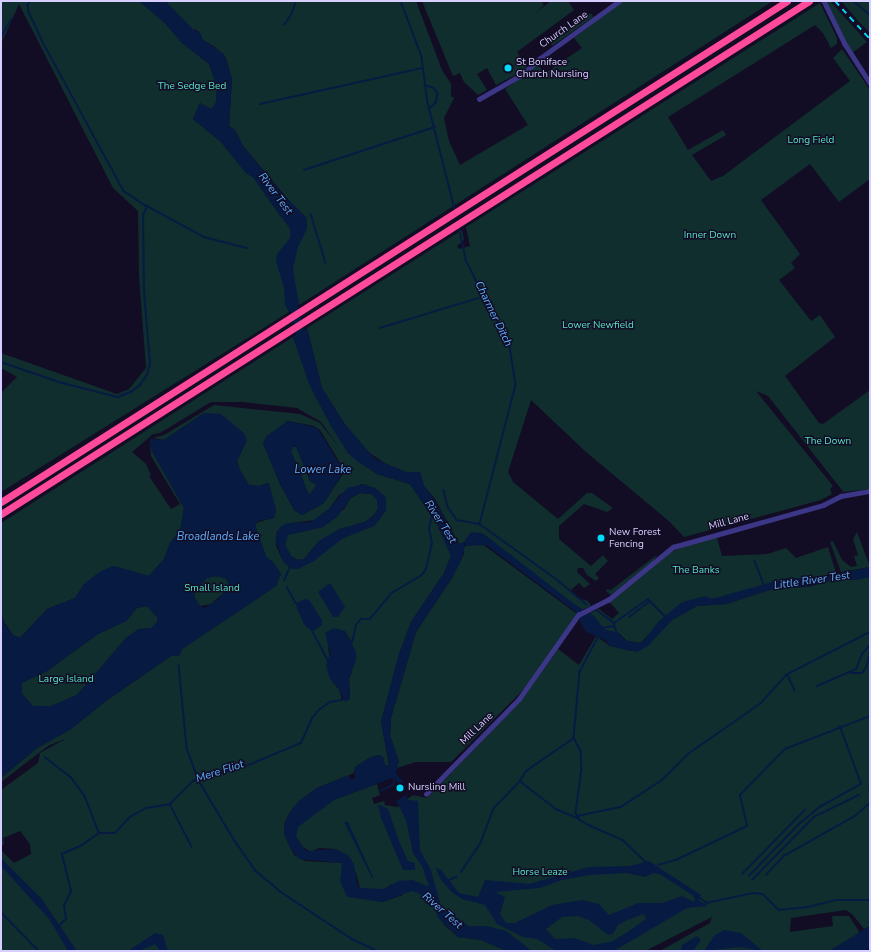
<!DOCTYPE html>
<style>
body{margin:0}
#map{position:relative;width:871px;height:952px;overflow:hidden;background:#120d24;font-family:"Nunito Sans",sans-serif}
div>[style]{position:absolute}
.green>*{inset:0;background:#102e2e}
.water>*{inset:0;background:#071b42}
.stream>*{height:1.5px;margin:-0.75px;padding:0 0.75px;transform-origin:0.75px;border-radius:0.75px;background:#071b42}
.river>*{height:8px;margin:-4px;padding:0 4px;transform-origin:4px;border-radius:4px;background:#071b42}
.minor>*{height:4.5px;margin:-2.25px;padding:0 2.25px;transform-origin:2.25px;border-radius:2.25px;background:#3b3685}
.highway>*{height:7px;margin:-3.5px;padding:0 3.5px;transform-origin:3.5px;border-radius:3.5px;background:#ff4a9b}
.rail>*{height:1.5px;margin-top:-0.75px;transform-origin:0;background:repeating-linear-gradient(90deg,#00d9fa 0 6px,transparent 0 11px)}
.dots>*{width:11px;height:11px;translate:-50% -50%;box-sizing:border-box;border:2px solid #120d24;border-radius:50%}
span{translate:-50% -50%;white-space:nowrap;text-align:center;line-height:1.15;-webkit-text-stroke:3px #120d24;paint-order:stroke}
.street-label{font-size:10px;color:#d6cfff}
.poi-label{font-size:10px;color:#d6cfff}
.left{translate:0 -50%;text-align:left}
.park-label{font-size:10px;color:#56e4c5}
.water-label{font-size:11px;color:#5dafff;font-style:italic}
.frame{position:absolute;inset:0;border:2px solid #d6cfff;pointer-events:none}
</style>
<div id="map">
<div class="green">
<div style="clip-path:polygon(1px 1px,139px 1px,165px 23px,181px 42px,209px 64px,217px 88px,216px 102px,214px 108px,211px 109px,200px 103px,193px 119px,221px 142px,246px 173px,253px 177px,281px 217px,297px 210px,243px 146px,236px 132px,229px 126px,232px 79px,226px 58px,215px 47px,203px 40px,199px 32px,195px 29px,194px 31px,165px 1px,416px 1px,442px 70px,451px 84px,451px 96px,454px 98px,444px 118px,449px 141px,460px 165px,528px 125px,505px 89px,538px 65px,545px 73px,582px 48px,574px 38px,623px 1px,773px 1px,299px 305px,295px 296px,285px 302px,289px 312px,1px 492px,1px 393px,17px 377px,1px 368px,1px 353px,117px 394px,129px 389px,146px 368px,139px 275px,138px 211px,113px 188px,19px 4px,1px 44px)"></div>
<div style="clip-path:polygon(422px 1px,541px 1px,544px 5px,535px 13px,551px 1px,568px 1px,574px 10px,517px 52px,527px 67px,523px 71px,496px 85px,487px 68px,477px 74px,487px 90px,478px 95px,464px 82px,460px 73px,453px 76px)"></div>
<div style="clip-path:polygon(826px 1px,830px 1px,867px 42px,852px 53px)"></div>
<div style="clip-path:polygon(841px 1px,870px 1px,870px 33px,860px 23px)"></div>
<div style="clip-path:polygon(820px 3px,837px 38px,837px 44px,831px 48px,823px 33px,815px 25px,668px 117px,688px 150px,723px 130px,726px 135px,692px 155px,711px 181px,723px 176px,850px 81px,833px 58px,842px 49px,870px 90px,870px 179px,839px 202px,810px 164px,761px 200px,800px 254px,791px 263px,795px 268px,779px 280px,811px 321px,820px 315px,835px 337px,785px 376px,819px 423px,823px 424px,870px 390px,870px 489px,844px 492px,841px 489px,768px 396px,756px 391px,833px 486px,830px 489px,832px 494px,821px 500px,684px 537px,670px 522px,586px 452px,531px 400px,508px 472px,513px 482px,558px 519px,587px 493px,592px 493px,613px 508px,607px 512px,584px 504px,559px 526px,559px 539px,591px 566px,603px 555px,608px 561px,595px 574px,599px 578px,596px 581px,587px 575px,583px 568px,578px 568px,577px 572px,590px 584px,584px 588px,579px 583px,571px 590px,580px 599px,588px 601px,591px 606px,579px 611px,497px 549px,466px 538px,465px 542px,459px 544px,435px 499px,424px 486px,420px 472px,406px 472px,386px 464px,364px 449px,344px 423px,322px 388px,307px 328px,462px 230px,464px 240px,457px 246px,459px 249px,470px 246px,466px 227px)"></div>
<div style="clip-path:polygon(584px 13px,592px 14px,593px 17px,552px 46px,550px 42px,584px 16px)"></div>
<div style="clip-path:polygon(evenodd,293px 337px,315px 396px,348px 453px,377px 474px,410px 484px,437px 524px,451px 556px,444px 573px,411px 622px,399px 654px,381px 722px,389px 765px,385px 766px,383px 757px,378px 755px,369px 758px,355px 767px,354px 773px,317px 788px,300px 800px,290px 812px,284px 824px,284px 834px,294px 855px,305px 861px,342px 863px,342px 879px,367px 899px,382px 902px,403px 895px,392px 884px,384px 889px,371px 890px,360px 888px,356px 873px,336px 849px,319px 848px,311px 852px,301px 846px,293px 831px,304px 811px,377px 784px,380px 795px,372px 798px,374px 804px,384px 801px,385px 805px,397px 807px,413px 795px,427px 798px,521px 701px,558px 649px,579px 665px,596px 636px,610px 646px,632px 651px,647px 646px,672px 620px,697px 606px,726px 604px,776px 588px,808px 587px,841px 578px,855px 580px,870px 577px,870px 926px,864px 929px,853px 915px,846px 910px,791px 918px,790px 932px,833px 926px,832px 916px,849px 916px,860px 933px,829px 951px,660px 951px,710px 923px,712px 917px,645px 951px,525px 951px,442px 923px,458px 937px,481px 940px,507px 951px,1px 951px,1px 850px,14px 863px,31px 854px,30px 844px,20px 831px,3px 838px,4px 844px,1px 846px,1px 790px,38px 763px,40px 753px,67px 738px,48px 746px,1px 782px,1px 778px,37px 748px,71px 729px,106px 701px,171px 656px,179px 656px,182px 649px,276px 586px,281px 574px,274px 563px,266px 557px,255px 525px,258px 522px,274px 518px,276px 510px,268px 483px,259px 486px,249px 485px,240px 470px,237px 461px,247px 440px,204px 413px,164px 440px,153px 438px,164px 435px,214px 405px,300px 414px,320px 423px,339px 447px,321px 422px,297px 408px,243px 402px,211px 402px,160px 433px,153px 434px,132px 452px,146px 464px,151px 475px,149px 476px,171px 509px,180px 504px,151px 456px,150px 439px,152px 451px,184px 508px,180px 531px,170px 543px,164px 559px,149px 576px,113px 566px,84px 584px,75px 598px,47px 609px,20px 638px,13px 635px,1px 617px,1px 523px,293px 337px,288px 421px,314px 426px,320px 430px,342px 466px,343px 474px,324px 503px,302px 515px,294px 510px,280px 484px,263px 443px,267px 436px,288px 421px,293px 337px,361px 484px,375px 488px,386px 498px,386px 510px,374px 526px,343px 538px,320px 555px,292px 569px,283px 561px,276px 546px,277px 531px,291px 523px,315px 520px,330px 508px,339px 495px,361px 484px,293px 337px,345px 631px,352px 643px,352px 671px,349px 679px,350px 699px,342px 700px,339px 689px,333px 683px,328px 647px,329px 640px,345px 631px)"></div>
<div style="clip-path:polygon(293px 446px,298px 448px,310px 481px,317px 485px,309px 495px,291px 451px)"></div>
<div style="clip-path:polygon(360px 493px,372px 494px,377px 500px,378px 509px,373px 516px,365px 522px,340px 529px,319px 541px,304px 559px,298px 560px,291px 556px,285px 545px,287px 535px,323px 527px,344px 509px,351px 498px)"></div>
<div style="clip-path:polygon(857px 532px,870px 567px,841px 572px,830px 542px,833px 541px,842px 560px,851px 567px,857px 566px,854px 556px,858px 555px,853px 539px)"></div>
<div style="clip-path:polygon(717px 538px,722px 556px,767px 554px,786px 548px,796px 558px,828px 547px,836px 573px,733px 597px,696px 600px,648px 635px,641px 643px,627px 641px,619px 633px,605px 630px,590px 613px,599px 609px,612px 619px,619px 613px,609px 601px,665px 555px,691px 543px)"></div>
<div style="clip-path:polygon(481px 543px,577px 614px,529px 684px,451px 762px,416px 762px,397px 768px,399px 761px,390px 736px,391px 718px,416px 632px,452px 578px,464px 554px,463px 547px)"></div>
<div style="clip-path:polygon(658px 554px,653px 561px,622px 586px,611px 595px,607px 592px,606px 589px,611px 590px)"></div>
<div style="clip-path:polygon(215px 576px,225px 578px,229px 583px,227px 590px,211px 604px,200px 606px,194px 597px,195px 590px,207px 578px)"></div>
<div style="clip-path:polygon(147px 606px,157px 617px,157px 622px,152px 628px,139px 629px,126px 638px,77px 695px,51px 706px,33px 706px,22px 694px,22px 683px,47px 671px,98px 634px,126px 621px,137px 608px)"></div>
</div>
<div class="water">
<div style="clip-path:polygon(139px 1px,165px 1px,194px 30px,201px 34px,203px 40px,224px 54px,232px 79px,229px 126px,235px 130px,243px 146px,279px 190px,307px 218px,307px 229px,298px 247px,293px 269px,299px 305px,289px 312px,285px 305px,284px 287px,276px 262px,277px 254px,290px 238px,290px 229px,253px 177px,246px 173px,221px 142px,193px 119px,200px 103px,211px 109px,216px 102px,217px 88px,209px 64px,181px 42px,165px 23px)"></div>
<div style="clip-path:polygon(307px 328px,322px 388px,344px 423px,375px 459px,406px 472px,420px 472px,424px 486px,434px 499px,458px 543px,463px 543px,465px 546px,461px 561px,452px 578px,416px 632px,391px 718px,390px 736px,399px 761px,396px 773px,403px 782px,400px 784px,392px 778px,334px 800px,298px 827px,296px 837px,306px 851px,336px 849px,348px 855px,354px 864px,357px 884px,360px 888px,384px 889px,399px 881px,413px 880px,429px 887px,423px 868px,413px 853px,406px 820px,396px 801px,406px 795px,408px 800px,418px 801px,420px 850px,431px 870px,441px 906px,468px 926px,487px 926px,506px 931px,532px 951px,507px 951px,481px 940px,458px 937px,439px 919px,431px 901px,418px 893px,411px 891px,383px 902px,347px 897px,340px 881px,342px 863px,299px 859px,290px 848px,284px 834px,284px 825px,290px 812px,300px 800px,317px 788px,349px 775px,350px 780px,355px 778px,355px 767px,369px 758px,378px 755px,383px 757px,385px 765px,389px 765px,381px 722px,399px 654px,411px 622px,444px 573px,451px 556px,437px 524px,410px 484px,377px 474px,358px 462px,348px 453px,332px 428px,309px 384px,293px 337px)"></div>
<div style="clip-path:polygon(evenodd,204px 413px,221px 414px,244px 433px,247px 440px,237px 461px,240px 470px,249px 485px,259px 486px,269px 483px,276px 510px,274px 518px,258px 521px,255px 525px,266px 557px,274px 563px,281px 574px,276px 586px,182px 649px,179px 656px,171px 656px,106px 701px,71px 729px,37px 748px,1px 778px,1px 610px,5px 625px,13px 635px,20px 638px,47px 609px,75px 598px,84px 584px,99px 572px,113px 566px,149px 576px,164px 559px,170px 543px,180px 531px,184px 508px,152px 451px,150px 439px,164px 440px,204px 413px,215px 576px,225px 578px,229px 582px,228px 587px,218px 600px,204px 608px,200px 606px,194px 597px,195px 590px,207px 578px,215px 576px,204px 413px,147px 606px,157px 616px,157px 622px,151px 628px,139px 629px,126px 638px,77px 695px,51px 706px,33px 706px,22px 694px,22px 683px,47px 671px,98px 634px,126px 621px,137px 608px,147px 606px)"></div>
<div style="clip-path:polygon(evenodd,288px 421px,317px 428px,344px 471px,324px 503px,302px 515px,294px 510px,280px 484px,263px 443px,267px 436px,288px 421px,295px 445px,310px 481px,317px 485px,309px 495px,291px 451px,295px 445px)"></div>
<div style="clip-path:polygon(evenodd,364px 484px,379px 491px,386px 498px,386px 510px,374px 526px,343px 538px,314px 561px,298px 569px,292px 569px,283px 561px,275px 539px,280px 527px,287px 523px,311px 522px,330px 508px,347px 488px,364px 484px,359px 493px,372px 494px,377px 500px,378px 509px,373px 517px,365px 522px,340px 529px,319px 541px,304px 559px,298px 560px,291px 556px,285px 545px,288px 535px,323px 527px,337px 517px,351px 498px,359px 493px)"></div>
<div style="clip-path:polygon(471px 532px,482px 533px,488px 537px,574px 604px,594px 616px,605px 630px,619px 633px,624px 640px,638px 643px,644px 641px,658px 622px,682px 602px,706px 596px,712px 599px,782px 579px,826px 576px,870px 567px,870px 577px,855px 580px,841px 578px,808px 587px,776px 588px,726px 604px,697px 606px,672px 620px,648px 646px,637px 652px,610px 646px,605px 640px,585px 631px,575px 611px,486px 545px,466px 546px,464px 542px)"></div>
<div style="clip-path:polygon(330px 583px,345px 607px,338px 617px,333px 617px,318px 592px)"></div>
<div style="clip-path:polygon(305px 599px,309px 600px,322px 620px,322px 625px,313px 631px,305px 626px,297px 609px,296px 603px)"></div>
<div style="clip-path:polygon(334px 628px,345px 631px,356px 652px,356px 660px,349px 679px,350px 699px,345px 702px,339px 689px,330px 679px,326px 666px,330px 653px,325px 633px)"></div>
<div style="clip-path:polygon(378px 804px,388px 809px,399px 841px,408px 861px,415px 863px,415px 870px,403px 870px,381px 818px)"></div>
<div style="clip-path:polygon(344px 822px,348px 822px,374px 879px,372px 878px)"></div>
<div style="clip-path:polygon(1px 858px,41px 898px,77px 951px,68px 951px,50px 920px,1px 866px)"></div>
<div style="clip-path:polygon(evenodd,649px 861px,701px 895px,698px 900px,708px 906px,687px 908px,614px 951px,556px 951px,537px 939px,523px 937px,497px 924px,485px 905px,462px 899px,453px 893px,441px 880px,435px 867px,441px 870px,459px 893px,478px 897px,485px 880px,529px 884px,589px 867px,630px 866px,649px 861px,626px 873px,645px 877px,654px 873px,661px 875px,691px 894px,695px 899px,694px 902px,682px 896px,662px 903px,638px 903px,609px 915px,599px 904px,582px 900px,552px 905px,515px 923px,506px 923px,500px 914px,505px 897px,495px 892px,540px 888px,562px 880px,590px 875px,626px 873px,649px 861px,644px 914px,646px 919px,626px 933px,613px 941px,594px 945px,574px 938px,555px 939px,546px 929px,562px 917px,578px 916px,589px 920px,608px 935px,613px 934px,618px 925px,627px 920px,644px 914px)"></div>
<div style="clip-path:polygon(870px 926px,870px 947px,865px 951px,829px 951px)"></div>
<div style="clip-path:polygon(724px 930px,741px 933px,763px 951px,739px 947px,704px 951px,714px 936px)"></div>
<div style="clip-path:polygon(155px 933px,163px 935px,168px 951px,160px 951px,155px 944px,139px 951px,128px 951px)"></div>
<div style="clip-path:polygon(697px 936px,701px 940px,693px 951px,681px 951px,682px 945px)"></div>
</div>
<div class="stream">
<div style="left:31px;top:1px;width:5px;rotate:127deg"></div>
<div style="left:28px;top:5px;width:7px;rotate:82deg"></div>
<div style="left:29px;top:12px;width:33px;rotate:65deg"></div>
<div style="left:43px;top:42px;width:170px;rotate:61.5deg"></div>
<div style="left:124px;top:191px;width:27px;rotate:34deg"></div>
<div style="left:401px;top:1px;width:60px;rotate:69.4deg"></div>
<div style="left:422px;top:57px;width:46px;rotate:82.6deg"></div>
<div style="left:428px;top:103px;width:109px;rotate:75.7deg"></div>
<div style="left:854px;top:1px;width:21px;rotate:41deg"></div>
<div style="left:284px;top:25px;width:12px;rotate:-55deg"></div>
<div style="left:291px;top:15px;width:15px;rotate:-70deg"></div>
<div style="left:1px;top:37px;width:20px;rotate:-60deg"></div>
<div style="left:425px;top:85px;width:9px;rotate:18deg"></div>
<div style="left:434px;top:88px;width:7px;rotate:56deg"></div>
<div style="left:438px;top:94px;width:9px;rotate:103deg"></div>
<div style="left:436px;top:103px;width:9px;rotate:139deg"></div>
<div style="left:260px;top:104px;width:166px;rotate:-12.5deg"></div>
<div style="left:304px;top:170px;width:138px;rotate:-18.2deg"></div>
<div style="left:311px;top:214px;width:51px;rotate:73deg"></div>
<div style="left:459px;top:226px;width:35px;rotate:78deg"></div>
<div style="left:466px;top:260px;width:97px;rotate:63.2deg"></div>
<div style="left:510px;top:347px;width:38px;rotate:81deg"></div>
<div style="left:516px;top:385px;width:144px;rotate:104.5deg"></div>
<div style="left:480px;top:524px;width:99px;rotate:35.9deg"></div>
<div style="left:560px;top:582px;width:35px;rotate:40deg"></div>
<div style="left:380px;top:328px;width:110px;rotate:-16.9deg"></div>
<div style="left:1px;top:362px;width:61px;rotate:19deg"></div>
<div style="left:59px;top:382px;width:61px;rotate:14.3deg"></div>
<div style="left:118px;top:397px;width:14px;rotate:-21deg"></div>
<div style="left:131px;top:392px;width:11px;rotate:-38deg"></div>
<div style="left:140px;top:385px;width:12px;rotate:-55deg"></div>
<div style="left:147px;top:375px;width:12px;rotate:-76deg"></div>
<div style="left:150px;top:363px;width:70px;rotate:-94.9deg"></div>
<div style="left:144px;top:293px;width:77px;rotate:-90.7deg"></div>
<div style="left:143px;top:216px;width:11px;rotate:-68deg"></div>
<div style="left:147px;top:206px;width:65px;rotate:28.5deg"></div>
<div style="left:204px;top:237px;width:44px;rotate:14.3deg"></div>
<div style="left:444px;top:490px;width:17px;rotate:77deg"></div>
<div style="left:448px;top:507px;width:16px;rotate:55deg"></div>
<div style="left:457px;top:520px;width:23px;rotate:10deg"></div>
<div style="left:755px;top:561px;width:26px;rotate:69deg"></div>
<div style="left:284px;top:581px;width:15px;rotate:-67deg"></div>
<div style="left:287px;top:587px;width:18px;rotate:61deg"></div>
<div style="left:597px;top:610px;width:21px;rotate:37deg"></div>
<div style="left:614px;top:623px;width:10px;rotate:73deg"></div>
<div style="left:629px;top:617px;width:26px;rotate:-37deg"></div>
<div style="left:614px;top:623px;width:42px;rotate:-35.2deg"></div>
<div style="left:648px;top:599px;width:24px;rotate:45deg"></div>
<div style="left:602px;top:628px;width:12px;rotate:-9deg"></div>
<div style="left:312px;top:630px;width:34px;rotate:62deg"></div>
<div style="left:599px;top:636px;width:41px;rotate:117.8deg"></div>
<div style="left:580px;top:672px;width:66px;rotate:95.2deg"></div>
<div style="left:574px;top:738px;width:15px;rotate:62deg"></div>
<div style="left:581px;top:751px;width:17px;rotate:87deg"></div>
<div style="left:582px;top:768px;width:45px;rotate:97.6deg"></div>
<div style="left:576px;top:813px;width:8px;rotate:60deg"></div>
<div style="left:580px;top:820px;width:13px;rotate:29deg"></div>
<div style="left:591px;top:826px;width:35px;rotate:24deg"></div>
<div style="left:623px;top:840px;width:32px;rotate:44deg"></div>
<div style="left:352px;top:643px;width:18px;rotate:-77deg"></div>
<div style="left:356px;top:625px;width:8px;rotate:-50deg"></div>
<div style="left:361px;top:619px;width:9px"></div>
<div style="left:370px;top:619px;width:34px;rotate:-50deg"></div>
<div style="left:392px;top:593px;width:35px;rotate:-31deg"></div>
<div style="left:422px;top:575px;width:7px;rotate:-56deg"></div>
<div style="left:426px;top:569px;width:26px;rotate:-77deg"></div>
<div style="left:432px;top:544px;width:16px;rotate:-101deg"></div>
<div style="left:429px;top:528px;width:12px;rotate:-76deg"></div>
<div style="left:179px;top:665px;width:83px;rotate:84.5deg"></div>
<div style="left:187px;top:748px;width:33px;rotate:70deg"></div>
<div style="left:198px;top:779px;width:72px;rotate:59.2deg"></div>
<div style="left:235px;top:841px;width:35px;rotate:55deg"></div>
<div style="left:255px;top:870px;width:34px;rotate:40deg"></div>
<div style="left:281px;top:892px;width:85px;rotate:33.5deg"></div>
<div style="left:352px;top:939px;width:29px;rotate:25deg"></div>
<div style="left:851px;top:673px;width:11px"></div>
<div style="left:862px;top:673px;width:6px;rotate:-51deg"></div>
<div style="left:866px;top:668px;width:16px;rotate:-75deg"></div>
<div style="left:788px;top:675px;width:17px;rotate:66deg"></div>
<div style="left:817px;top:686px;width:43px;rotate:-23.6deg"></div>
<div style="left:856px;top:669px;width:16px;rotate:-68deg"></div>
<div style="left:862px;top:654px;width:12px;rotate:-48deg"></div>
<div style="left:45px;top:757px;width:33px;rotate:38deg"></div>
<div style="left:71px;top:777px;width:24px;rotate:54deg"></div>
<div style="left:85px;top:796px;width:40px;rotate:69deg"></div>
<div style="left:520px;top:781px;width:46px;rotate:37.9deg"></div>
<div style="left:556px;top:809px;width:25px;rotate:23deg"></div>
<div style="left:870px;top:787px;width:4px;rotate:90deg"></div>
<div style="left:381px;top:791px;width:13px;rotate:-27deg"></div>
<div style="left:393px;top:785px;width:7px;rotate:-74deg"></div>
<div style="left:170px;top:804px;width:48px;rotate:62.9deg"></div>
<div style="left:577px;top:816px;width:45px;rotate:-11.6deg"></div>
<div style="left:621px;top:807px;width:49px;rotate:-33.4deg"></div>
<div style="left:662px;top:780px;width:37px;rotate:-45deg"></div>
<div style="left:688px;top:754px;width:89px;rotate:-34.9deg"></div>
<div style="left:761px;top:703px;width:38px;rotate:-48deg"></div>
<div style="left:786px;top:675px;width:94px;rotate:-27.1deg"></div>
<div style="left:658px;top:865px;width:19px;rotate:-16deg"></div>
<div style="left:676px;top:860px;width:79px;rotate:-25.6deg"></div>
<div style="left:747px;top:826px;width:32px;rotate:-103deg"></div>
<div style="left:740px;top:795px;width:64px;rotate:-45.6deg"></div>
<div style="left:785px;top:749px;width:91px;rotate:-21.2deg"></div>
<div style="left:461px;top:872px;width:34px;rotate:-56deg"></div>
<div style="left:480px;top:844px;width:39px;rotate:-69deg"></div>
<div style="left:494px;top:808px;width:37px;rotate:-46deg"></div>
<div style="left:520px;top:781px;width:12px;rotate:-59deg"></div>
<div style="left:526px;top:771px;width:58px;rotate:-34.5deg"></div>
<div style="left:742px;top:874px;width:90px;rotate:-45.5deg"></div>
<div style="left:766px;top:875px;width:26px;rotate:-47deg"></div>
<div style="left:784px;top:856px;width:81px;rotate:-29.4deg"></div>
<div style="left:855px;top:816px;width:20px;rotate:-41deg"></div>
<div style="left:749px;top:876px;width:74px;rotate:-46.1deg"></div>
<div style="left:800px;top:823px;width:26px;rotate:-39deg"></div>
<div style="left:820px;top:807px;width:47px;rotate:-29.3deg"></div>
<div style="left:861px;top:784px;width:61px;rotate:-110.2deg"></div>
<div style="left:752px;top:880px;width:88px;rotate:-45.5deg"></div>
<div style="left:814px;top:817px;width:50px;rotate:-26.1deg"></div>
<div style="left:447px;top:881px;width:10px;rotate:-24deg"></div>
<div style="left:699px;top:897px;width:10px;rotate:37deg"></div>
<div style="left:706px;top:903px;width:48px;rotate:-12deg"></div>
<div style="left:753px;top:893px;width:10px;rotate:6deg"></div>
<div style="left:763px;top:894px;width:23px;rotate:45deg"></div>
<div style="left:779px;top:910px;width:29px;rotate:-6deg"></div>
<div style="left:808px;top:907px;width:30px;rotate:-14deg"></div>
<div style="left:837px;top:900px;width:33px"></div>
<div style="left:1px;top:912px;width:54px;rotate:45.7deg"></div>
<div style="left:59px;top:926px;width:10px;rotate:-45deg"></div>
<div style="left:66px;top:919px;width:13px;rotate:-99deg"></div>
<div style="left:64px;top:906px;width:17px;rotate:-65deg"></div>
<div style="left:71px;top:891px;width:38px;rotate:-104deg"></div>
<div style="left:62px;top:854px;width:22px;rotate:-24deg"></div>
<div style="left:82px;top:845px;width:21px;rotate:-35deg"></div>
<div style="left:99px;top:833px;width:16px"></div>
<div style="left:115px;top:833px;width:22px;rotate:-47deg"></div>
<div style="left:130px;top:817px;width:18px;rotate:-29deg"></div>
<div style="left:146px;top:808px;width:24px;rotate:-9deg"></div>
<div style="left:170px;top:804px;width:33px;rotate:-45deg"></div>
<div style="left:193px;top:781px;width:60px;rotate:-16.3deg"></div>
<div style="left:251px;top:764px;width:54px;rotate:-22.8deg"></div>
<div style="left:301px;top:743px;width:27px;rotate:-66deg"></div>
<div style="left:312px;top:718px;width:12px;rotate:-48deg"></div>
<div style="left:320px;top:709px;width:12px;rotate:-35deg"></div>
<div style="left:330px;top:702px;width:12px;rotate:-9deg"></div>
</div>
<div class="river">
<div style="left:292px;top:298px;width:46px;rotate:77.5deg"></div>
</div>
<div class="minor">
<div style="left:824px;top:1px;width:48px;rotate:64deg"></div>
<div style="left:845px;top:44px;width:46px;rotate:57.3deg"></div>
<div style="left:479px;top:99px;width:51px;rotate:-29.6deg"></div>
<div style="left:523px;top:74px;width:22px;rotate:-43deg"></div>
<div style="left:539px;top:59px;width:99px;rotate:-35.9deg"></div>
<div style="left:426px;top:794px;width:133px;rotate:-45.6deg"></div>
<div style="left:519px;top:699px;width:103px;rotate:-54.9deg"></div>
<div style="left:578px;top:615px;width:34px;rotate:-27deg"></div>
<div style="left:608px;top:600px;width:84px;rotate:-39.2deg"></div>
<div style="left:673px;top:547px;width:156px;rotate:-15.6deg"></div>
<div style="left:823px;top:505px;width:20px;rotate:-27deg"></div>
<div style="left:841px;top:496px;width:29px;rotate:-10deg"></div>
</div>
<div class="highway">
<div style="left:1px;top:502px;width:932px;rotate:-32.51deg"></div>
<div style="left:1px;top:514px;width:957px;rotate:-32.41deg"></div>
</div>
<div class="rail">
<div style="left:835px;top:1px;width:52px;rotate:47.4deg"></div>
</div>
<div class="dots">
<div style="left:508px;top:68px;background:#00d9fa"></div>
<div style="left:601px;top:538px;background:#00d9fa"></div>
<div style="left:400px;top:788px;background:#00d9fa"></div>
</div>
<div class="street-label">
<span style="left:564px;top:30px;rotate:-35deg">Church Lane</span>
<span style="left:729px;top:522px;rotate:-15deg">Mill Lane</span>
<span style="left:477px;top:729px;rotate:-44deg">Mill Lane</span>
</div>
<div class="poi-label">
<span class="left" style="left:516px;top:68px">St Boniface<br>Church Nursling</span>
<span class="left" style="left:609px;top:538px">New Forest<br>Fencing</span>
<span class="left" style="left:408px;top:788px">Nursling Mill</span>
</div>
<div class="park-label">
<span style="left:192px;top:87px">The Sedge Bed</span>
<span style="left:811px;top:141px">Long Field</span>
<span style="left:710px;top:236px">Inner Down</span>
<span style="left:598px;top:326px">Lower Newfield</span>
<span style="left:828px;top:442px">The Down</span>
<span style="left:696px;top:571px">The Banks</span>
<span style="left:212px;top:589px">Small Island</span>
<span style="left:66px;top:680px">Large Island</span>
<span style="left:540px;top:873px">Horse Leaze</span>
</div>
<div class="water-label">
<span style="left:275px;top:194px;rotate:53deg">River Test</span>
<span style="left:493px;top:314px;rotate:64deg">Charmer Ditch</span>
<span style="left:323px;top:470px">Lower Lake</span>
<span style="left:440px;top:522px;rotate:57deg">River Test</span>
<span style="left:218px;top:537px">Broadlands Lake</span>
<span style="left:812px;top:581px;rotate:-8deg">Little River Test</span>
<span style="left:220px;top:772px;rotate:-18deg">Mere Fliot</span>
<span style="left:442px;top:911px;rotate:41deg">River Test</span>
</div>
<div class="frame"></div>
</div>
